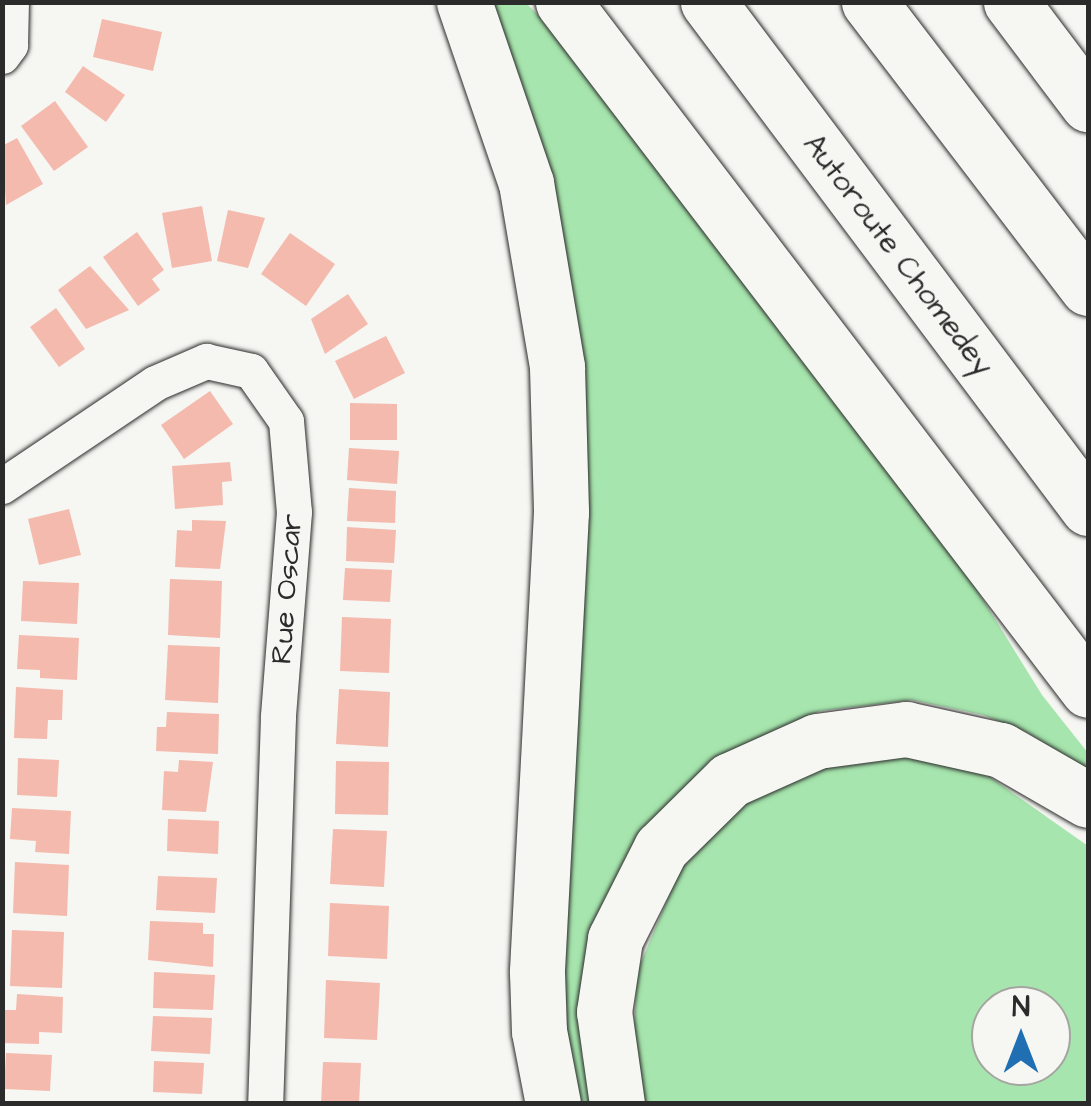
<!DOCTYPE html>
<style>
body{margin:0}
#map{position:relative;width:1091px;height:1106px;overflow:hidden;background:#f6f6f2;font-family:"Architects Daughter",sans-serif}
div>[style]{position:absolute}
.green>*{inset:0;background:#a6e5ad}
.building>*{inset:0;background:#f4baad}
.roads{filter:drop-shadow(0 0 2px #2b2b2b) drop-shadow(0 0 2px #2b2b2b)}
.minor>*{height:35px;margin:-17.5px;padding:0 17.5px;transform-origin:17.5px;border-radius:17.5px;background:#f6f6f2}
.primary>*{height:55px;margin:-27.5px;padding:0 27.5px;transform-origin:27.5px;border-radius:27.5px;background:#f6f6f2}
.motorway>*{height:55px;margin:-27.5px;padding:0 27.5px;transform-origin:27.5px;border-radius:27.5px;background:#f6f6f2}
span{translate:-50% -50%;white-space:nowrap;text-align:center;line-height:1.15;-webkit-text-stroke:8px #f6f6f2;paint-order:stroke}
.street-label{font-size:30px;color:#2b2b2b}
.frame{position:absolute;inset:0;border:5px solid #2b2b2b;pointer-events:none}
.north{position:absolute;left:971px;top:986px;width:100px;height:100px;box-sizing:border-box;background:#f6f6f2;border:2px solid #a5a5a2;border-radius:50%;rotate:0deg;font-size:28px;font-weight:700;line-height:40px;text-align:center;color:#2b2b2b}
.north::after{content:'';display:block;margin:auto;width:35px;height:45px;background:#1f6fb2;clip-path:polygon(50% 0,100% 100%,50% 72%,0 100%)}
</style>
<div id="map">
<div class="green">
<div style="clip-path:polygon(483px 3px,526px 3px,539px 16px,943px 535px,1042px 695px,1088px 753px,1088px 771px,1028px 733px,983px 715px,912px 700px,820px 711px,726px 754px,584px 988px,582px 1056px,594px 1103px,574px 1103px,554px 1013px,580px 539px)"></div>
<div style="clip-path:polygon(evenodd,893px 755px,945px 760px,990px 777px,1088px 846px,1088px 1103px,640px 1103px,633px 1048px,637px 972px,683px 862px,731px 811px,778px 783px,830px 763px,893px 755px,991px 1006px,1051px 1006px,1051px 1066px,991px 1066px,991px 1006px)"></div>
</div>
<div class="building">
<div style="clip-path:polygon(102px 19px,162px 32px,153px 71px,93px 57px)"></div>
<div style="clip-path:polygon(83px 66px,125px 95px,106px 122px,65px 92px)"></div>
<div style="clip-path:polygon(55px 101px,88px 147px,54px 171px,21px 126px)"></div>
<div style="clip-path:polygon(17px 138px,43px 184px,6px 205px,2px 146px)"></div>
<div style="clip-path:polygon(202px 206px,212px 261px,172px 268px,162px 213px)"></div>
<div style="clip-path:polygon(228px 210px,265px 218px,248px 268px,217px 261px)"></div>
<div style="clip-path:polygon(137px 232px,164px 270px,152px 279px,160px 290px,138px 306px,103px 257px)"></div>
<div style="clip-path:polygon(290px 233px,335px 264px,306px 306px,261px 274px)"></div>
<div style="clip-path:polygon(90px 266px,129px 310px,86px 329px,58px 290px)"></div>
<div style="clip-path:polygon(348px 294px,368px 324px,325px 354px,311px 319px)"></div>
<div style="clip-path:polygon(56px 308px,85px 349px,59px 367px,30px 327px)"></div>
<div style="clip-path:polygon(386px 336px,405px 373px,354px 399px,335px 361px)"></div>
<div style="clip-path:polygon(210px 391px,233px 424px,184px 459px,161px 425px)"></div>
<div style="clip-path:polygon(350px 403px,397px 404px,397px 440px,350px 440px)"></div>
<div style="clip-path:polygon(349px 448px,399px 451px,397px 484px,347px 480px)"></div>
<div style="clip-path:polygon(230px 462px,232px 481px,222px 482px,223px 505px,175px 509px,172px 466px)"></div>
<div style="clip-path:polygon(349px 488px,396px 491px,395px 523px,347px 521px)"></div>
<div style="clip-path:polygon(69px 509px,81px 555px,39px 565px,28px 519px)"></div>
<div style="clip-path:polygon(192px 520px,226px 521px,220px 569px,175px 567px,177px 530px,192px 531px)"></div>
<div style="clip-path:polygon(347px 527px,396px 530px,394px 563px,346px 561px)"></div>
<div style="clip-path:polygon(345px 568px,392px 570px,390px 602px,343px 600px)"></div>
<div style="clip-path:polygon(170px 579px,222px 581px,220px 638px,168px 635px)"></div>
<div style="clip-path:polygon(23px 581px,79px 583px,77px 624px,21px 621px)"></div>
<div style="clip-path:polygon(342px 617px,391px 619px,389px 673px,340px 671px)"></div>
<div style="clip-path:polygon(19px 635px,79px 638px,77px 680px,40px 678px,40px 670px,17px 669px)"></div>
<div style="clip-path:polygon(168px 645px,220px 647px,218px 703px,165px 700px)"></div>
<div style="clip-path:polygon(16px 687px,63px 690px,62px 720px,48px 720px,47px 739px,14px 738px)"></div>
<div style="clip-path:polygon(339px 689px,390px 692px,388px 747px,336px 744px)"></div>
<div style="clip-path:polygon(167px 712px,219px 714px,218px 754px,156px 751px,157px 727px,166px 727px)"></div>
<div style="clip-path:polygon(18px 758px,59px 760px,57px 797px,17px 795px)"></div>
<div style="clip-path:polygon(179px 760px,213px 762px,206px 812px,162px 810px,164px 771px,178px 772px)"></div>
<div style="clip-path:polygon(336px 761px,389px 762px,388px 815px,335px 814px)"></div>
<div style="clip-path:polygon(12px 808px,71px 811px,69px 854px,35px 852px,36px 841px,10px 839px)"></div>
<div style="clip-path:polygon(168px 819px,219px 821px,218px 854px,167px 851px)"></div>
<div style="clip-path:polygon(333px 829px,387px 831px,384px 887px,330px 884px)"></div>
<div style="clip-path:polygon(15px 862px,69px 865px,67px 916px,13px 913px)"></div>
<div style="clip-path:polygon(158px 876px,217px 878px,215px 913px,156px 910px)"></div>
<div style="clip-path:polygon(330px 903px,389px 906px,387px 959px,328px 956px)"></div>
<div style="clip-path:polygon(150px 921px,203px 923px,203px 934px,214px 934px,213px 967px,148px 960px)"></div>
<div style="clip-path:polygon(12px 930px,64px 932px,62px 988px,10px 986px)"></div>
<div style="clip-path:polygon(154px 972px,215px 975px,213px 1010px,153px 1008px)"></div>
<div style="clip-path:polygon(326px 980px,380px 983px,377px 1040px,324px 1038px)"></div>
<div style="clip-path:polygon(17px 994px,63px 997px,62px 1033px,39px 1032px,39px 1044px,3px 1043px,4px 1010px,16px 1010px)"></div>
<div style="clip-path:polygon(153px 1016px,212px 1018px,210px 1054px,151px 1051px)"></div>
<div style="clip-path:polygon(6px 1053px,52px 1055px,50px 1091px,4px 1089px)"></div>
<div style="clip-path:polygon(154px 1061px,204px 1063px,202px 1094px,153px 1092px)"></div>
<div style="clip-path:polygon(323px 1062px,361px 1063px,359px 1104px,321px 1104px)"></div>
</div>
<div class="roads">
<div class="minor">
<div style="left:2px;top:56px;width:14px;rotate:-54deg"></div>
<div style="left:10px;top:45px;width:43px;rotate:-88.7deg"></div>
<div style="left:2px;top:486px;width:184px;rotate:-33.9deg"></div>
<div style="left:155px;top:383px;width:56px;rotate:-23.3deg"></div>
<div style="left:206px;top:361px;width:46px;rotate:12.5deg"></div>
<div style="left:251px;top:371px;width:61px;rotate:55deg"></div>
<div style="left:286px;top:421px;width:91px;rotate:85deg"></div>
<div style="left:294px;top:512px;width:206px;rotate:94.5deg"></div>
<div style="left:278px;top:717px;width:387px;rotate:91.9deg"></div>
</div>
<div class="primary">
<div style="left:617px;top:1104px;width:93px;rotate:-98deg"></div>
<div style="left:604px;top:1012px;width:74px;rotate:-81.4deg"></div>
<div style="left:615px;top:939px;width:102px;rotate:-63.2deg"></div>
<div style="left:661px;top:848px;width:97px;rotate:-44.6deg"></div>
<div style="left:730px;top:780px;width:95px;rotate:-24.1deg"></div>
<div style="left:817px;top:741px;width:90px;rotate:-7.7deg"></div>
<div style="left:906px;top:729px;width:97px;rotate:12.5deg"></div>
<div style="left:1001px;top:750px;width:100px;rotate:29.9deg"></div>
</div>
<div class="motorway">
<div style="left:464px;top:2px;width:191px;rotate:71.1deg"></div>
<div style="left:526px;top:183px;width:187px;rotate:80.4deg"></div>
<div style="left:557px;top:367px;width:145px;rotate:88.4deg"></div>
<div style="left:561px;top:512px;width:461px;rotate:93deg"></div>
<div style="left:537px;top:972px;width:59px;rotate:88.1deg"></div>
<div style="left:539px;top:1031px;width:74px;rotate:79.1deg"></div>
<div style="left:563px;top:2px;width:865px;rotate:52.65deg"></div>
<div style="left:708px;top:2px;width:633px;rotate:53.09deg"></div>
<div style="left:869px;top:2px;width:360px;rotate:52.6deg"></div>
<div style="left:1011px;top:2px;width:128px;rotate:53deg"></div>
</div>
</div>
<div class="street-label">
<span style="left:898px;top:255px;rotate:53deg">Autoroute Chomedey</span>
<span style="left:287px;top:589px;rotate:-86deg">Rue Oscar</span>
</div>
<div class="frame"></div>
<div class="north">N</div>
</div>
